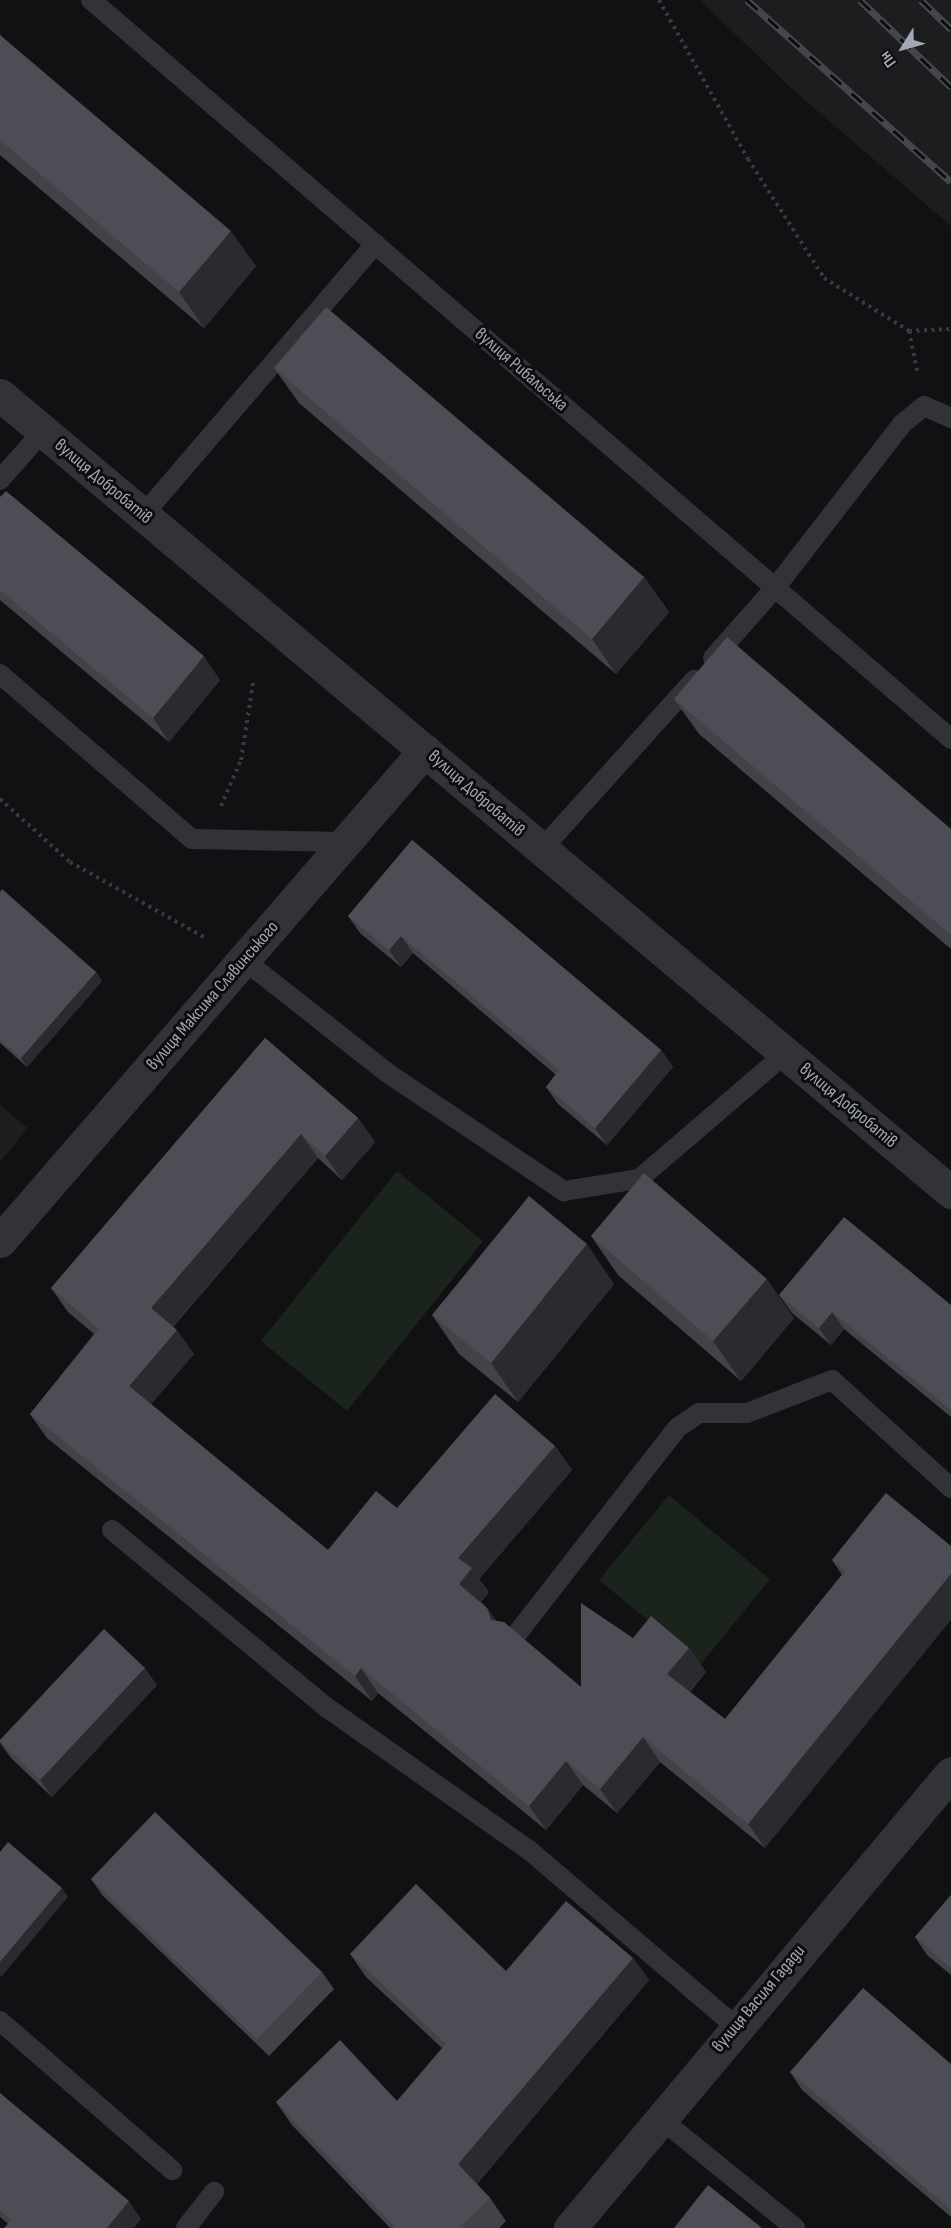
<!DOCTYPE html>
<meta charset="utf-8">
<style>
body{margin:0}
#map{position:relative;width:951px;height:2228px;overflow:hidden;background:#111113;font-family:"Sofia Sans Condensed",sans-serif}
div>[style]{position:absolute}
.built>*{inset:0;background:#1d1d20}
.green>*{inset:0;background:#1b231d}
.path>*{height:4px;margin-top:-2px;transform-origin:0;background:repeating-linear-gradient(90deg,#383a40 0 3px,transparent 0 7.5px)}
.service>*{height:20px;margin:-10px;padding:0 10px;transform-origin:10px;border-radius:10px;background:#323339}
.minor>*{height:33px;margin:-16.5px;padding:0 16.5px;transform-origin:16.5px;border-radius:16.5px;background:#323339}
.tertiary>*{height:33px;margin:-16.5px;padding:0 16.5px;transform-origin:16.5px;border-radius:16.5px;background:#323339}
.rail>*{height:7px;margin-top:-3.5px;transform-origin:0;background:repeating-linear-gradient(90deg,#0d0c0e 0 14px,#474950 0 28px);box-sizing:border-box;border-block:2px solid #474950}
.wall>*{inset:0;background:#424349}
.shaded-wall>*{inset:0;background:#2a2b2f}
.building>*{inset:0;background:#4d4e55}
span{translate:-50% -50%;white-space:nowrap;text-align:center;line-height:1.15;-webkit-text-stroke:6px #0d0c0e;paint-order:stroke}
.street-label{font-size:18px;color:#a2a7b5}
.north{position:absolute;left:873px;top:18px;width:60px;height:60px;-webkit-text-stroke:4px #0d0c0e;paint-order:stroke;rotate:233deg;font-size:16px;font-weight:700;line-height:24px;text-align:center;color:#a2a7b5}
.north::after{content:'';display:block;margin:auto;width:21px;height:27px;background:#a2a7b5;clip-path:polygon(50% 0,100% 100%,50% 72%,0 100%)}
</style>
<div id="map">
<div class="built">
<div style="clip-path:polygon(700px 0,951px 0,951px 226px,792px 89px)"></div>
<div style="clip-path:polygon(0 1105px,28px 1128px,0 1162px)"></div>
</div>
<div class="green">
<div style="clip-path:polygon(397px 1171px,483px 1241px,347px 1411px,261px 1341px)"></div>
<div style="clip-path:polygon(669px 1495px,770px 1579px,701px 1664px,599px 1580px)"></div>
</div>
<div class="path">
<div style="left:659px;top:0;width:182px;rotate:60.8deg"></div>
<div style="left:748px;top:159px;width:141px;rotate:57.4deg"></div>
<div style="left:824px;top:278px;width:100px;rotate:31.9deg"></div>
<div style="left:909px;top:331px;width:42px;rotate:-2.7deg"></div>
<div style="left:909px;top:331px;width:45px;rotate:78.4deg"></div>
<div style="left:0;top:799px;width:94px;rotate:42deg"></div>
<div style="left:70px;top:862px;width:157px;rotate:29.3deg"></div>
<div style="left:221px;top:806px;width:50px;rotate:-66.5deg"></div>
<div style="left:241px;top:760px;width:78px;rotate:-81.1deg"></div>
</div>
<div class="service">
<div style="left:91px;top:0;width:1134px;rotate:40.67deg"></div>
<div style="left:0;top:480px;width:65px;rotate:-48.7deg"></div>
<div style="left:143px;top:515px;width:357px;rotate:-49.4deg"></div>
<div style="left:713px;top:658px;width:94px;rotate:-48.5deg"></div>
<div style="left:775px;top:588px;width:207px;rotate:-52.2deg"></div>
<div style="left:902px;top:424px;width:28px;rotate:-39deg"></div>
<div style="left:924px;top:406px;width:30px;rotate:24deg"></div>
<div style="left:0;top:674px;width:253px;rotate:40.7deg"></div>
<div style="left:192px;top:839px;width:154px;rotate:1.1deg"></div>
<div style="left:541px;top:850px;width:229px;rotate:-48deg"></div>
<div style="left:244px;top:960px;width:184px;rotate:38.2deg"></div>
<div style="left:389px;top:1074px;width:211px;rotate:33.8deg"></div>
<div style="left:564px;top:1191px;width:76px;rotate:-9.1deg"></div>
<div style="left:639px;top:1179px;width:194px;rotate:-40.6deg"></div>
<div style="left:112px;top:1530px;width:278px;rotate:39.6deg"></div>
<div style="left:326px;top:1707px;width:248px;rotate:35.2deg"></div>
<div style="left:529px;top:1850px;width:271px;rotate:40.5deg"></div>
<div style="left:516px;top:1635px;width:262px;rotate:-52.1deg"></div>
<div style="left:677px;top:1428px;width:27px;rotate:-34deg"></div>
<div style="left:699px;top:1413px;width:48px"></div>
<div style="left:747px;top:1413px;width:91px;rotate:-21.2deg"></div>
<div style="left:832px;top:1380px;width:161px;rotate:42.2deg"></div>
<div style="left:0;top:2021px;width:228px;rotate:40.9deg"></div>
<div style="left:661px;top:2119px;width:173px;rotate:39.1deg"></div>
<div style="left:186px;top:2228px;width:46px;rotate:-52.1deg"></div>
</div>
<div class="minor">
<div style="left:0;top:1241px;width:649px;rotate:-49.12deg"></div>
<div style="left:570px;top:2228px;width:593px;rotate:-50.06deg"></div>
</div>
<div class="tertiary">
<div style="left:0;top:395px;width:1241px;rotate:39.97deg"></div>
</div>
<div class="rail">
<div style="left:747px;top:0;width:273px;rotate:41.7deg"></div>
<div style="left:860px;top:0;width:126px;rotate:43.7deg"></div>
<div style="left:921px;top:0;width:42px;rotate:44deg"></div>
</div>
<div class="wall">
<div style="clip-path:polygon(0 35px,256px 266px,204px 328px,0 155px)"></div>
<div style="clip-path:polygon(274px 368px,644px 577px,669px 612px,616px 674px,299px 403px)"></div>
<div style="clip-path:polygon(0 497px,220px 680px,169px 742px,0 600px)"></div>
<div style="clip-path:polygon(674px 699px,951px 829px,951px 949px,699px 734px)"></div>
<div style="clip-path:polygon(412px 840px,661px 1050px,673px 1067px,607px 1145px,558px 1104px,546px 1087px,556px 1075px,413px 953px,401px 967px,360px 933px,348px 916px)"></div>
<div style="clip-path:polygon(0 892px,96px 972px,102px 981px,27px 1067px,0 1043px)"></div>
<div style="clip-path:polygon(265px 1038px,358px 1118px,375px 1142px,342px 1180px,318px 1158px,173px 1327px,194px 1354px,151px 1404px,328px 1550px,397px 1508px,555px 1446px,572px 1470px,479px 1579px,489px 1592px,481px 1602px,487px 1608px,496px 1621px,581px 1687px,633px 1638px,689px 1648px,706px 1672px,690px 1692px,725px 1719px,842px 1575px,832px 1560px,886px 1493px,765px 1848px,660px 1762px,617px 1813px,583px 1785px,546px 1830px,378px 1693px,372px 1701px,47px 1438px,30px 1414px,94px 1334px,68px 1312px,51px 1288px)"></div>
<div style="clip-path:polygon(591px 1236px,794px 1318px,741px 1381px,618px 1275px)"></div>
<div style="clip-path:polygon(614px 1284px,518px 1402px,459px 1354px,432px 1315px)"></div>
<div style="clip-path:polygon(779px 1295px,951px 1305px,951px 1417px,844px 1329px,831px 1345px,792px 1313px)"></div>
<div style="clip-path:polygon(157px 1685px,52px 1797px,11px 1758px,0 1743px)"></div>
<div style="clip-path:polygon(91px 1879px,322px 1972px,334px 1989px,269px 2056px,103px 1896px)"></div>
<div style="clip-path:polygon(951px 1895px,951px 1975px,927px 1955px,915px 1937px)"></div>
<div style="clip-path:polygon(350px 1954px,506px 1971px,633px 1958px,649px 1980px,477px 2184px,490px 2198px,506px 2221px,499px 2228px,390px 2228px,292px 2125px,276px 2102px,397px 2101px,442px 2048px,366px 1977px)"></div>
<div style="clip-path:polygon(951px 2064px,951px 2217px,802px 2090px,790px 2072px)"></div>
<div style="clip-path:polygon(0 2093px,141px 2219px,8px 2224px,0 2217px)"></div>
</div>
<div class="shaded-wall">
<div style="clip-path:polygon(231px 231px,256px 266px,204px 328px,179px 292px)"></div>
<div style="clip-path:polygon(644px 577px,669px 612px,616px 674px,592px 639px)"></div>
<div style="clip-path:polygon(204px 656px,220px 680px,169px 742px,153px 718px)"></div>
<div style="clip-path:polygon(401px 936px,413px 953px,401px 967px,389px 950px)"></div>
<div style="clip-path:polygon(96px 972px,102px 981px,27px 1067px,21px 1058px)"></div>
<div style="clip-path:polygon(661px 1050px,673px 1067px,607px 1145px,595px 1128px)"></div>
<div style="clip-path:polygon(358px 1118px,375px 1142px,342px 1180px,325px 1156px)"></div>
<div style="clip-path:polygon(301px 1134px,318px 1158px,168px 1332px,151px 1308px)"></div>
<div style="clip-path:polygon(587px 1244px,614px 1284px,518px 1402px,491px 1363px)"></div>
<div style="clip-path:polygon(767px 1279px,794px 1318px,741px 1381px,713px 1341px)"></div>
<div style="clip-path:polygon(832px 1312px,844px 1329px,831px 1345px,819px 1328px)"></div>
<div style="clip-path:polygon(177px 1330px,194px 1354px,146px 1410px,129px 1386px)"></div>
<div style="clip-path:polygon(555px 1446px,572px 1470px,479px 1579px,489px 1592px,476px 1608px,459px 1584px,458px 1558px)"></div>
<div style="clip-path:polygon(951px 1574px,951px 1620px,765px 1848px,748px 1824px)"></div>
<div style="clip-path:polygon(487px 1608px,504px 1632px,491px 1620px)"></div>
<div style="clip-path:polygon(689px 1648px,706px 1672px,684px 1698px,667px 1674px)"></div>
<div style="clip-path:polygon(145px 1668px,157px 1685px,52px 1797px,40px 1780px)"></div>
<div style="clip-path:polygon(361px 1668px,378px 1693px,372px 1701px,355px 1676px)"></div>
<div style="clip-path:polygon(643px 1737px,660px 1762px,617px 1813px,600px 1789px)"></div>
<div style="clip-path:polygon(566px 1761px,583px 1785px,546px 1830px,529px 1806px)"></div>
<div style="clip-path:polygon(62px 1888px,68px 1897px,1px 1977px,0 1975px,0 1962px)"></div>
<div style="clip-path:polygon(633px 1958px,649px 1980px,474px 2187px,458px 2164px)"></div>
<div style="clip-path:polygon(129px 2201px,141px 2219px,134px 2228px,107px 2228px)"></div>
</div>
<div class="building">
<div style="clip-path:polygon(0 35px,231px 231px,179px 292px,0 140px)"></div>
<div style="clip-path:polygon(326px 307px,644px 577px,592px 639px,274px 368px)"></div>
<div style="clip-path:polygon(6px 491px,204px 656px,153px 718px,0 590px,0 497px)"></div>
<div style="clip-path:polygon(727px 637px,951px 829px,951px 935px,674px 699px)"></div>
<div style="clip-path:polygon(412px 840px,661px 1050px,595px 1128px,546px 1087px,559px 1070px,401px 936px,389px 950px,348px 916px)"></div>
<div style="clip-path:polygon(2px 889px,96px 972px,21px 1058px,0 1040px,0 892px)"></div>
<div style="clip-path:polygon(265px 1038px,358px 1118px,325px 1156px,301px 1134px,151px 1308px,177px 1330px,129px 1386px,328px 1550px,376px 1491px,397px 1508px,495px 1394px,555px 1446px,458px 1558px,472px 1568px,459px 1584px,487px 1608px,491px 1620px,504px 1622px,581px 1687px,581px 1603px,633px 1638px,651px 1616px,689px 1648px,667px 1674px,725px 1719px,845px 1571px,832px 1560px,886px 1493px,951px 1546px,951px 1574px,748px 1824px,643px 1737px,600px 1789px,566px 1761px,529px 1806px,361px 1668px,355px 1676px,30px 1414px,99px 1329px,51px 1288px)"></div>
<div style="clip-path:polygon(644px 1173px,767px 1279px,713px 1341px,591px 1236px)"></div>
<div style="clip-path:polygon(529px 1196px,587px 1244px,491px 1363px,432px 1315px)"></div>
<div style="clip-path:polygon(844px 1217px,951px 1305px,951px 1410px,832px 1312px,819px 1328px,779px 1295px)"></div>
<div style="clip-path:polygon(104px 1629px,145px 1668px,40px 1780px,0 1742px,0 1740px)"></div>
<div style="clip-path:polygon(155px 1812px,322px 1972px,257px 2039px,91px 1879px)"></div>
<div style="clip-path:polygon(8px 1842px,62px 1888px,0 1962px,0 1852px)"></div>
<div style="clip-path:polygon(416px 1884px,506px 1971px,566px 1901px,633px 1958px,458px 2164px,490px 2198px,459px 2228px,396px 2228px,276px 2102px,340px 2040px,397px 2101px,446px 2044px,350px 1954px)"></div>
<div style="clip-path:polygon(951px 1895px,951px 1968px,915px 1937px)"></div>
<div style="clip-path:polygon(863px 1988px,951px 2064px,951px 2210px,790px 2072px)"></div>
<div style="clip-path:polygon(0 2093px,129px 2201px,107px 2228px,4px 2228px,11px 2220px,0 2210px)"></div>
<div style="clip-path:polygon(708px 2185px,762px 2228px,674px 2228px)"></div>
</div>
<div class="street-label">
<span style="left:521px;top:370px;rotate:41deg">вулиця Рибальська</span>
<span style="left:103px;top:482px;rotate:40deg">вулиця Добробатів</span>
<span style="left:476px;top:794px;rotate:41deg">вулиця Добробатів</span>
<span style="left:213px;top:996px;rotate:-49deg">вулиця Максима Славинського</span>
<span style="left:848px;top:1106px;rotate:40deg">вулиця Добробатів</span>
<span style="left:759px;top:1999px;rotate:-50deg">вулиця Василя Гадади</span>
</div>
<div class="north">Пн</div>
</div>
